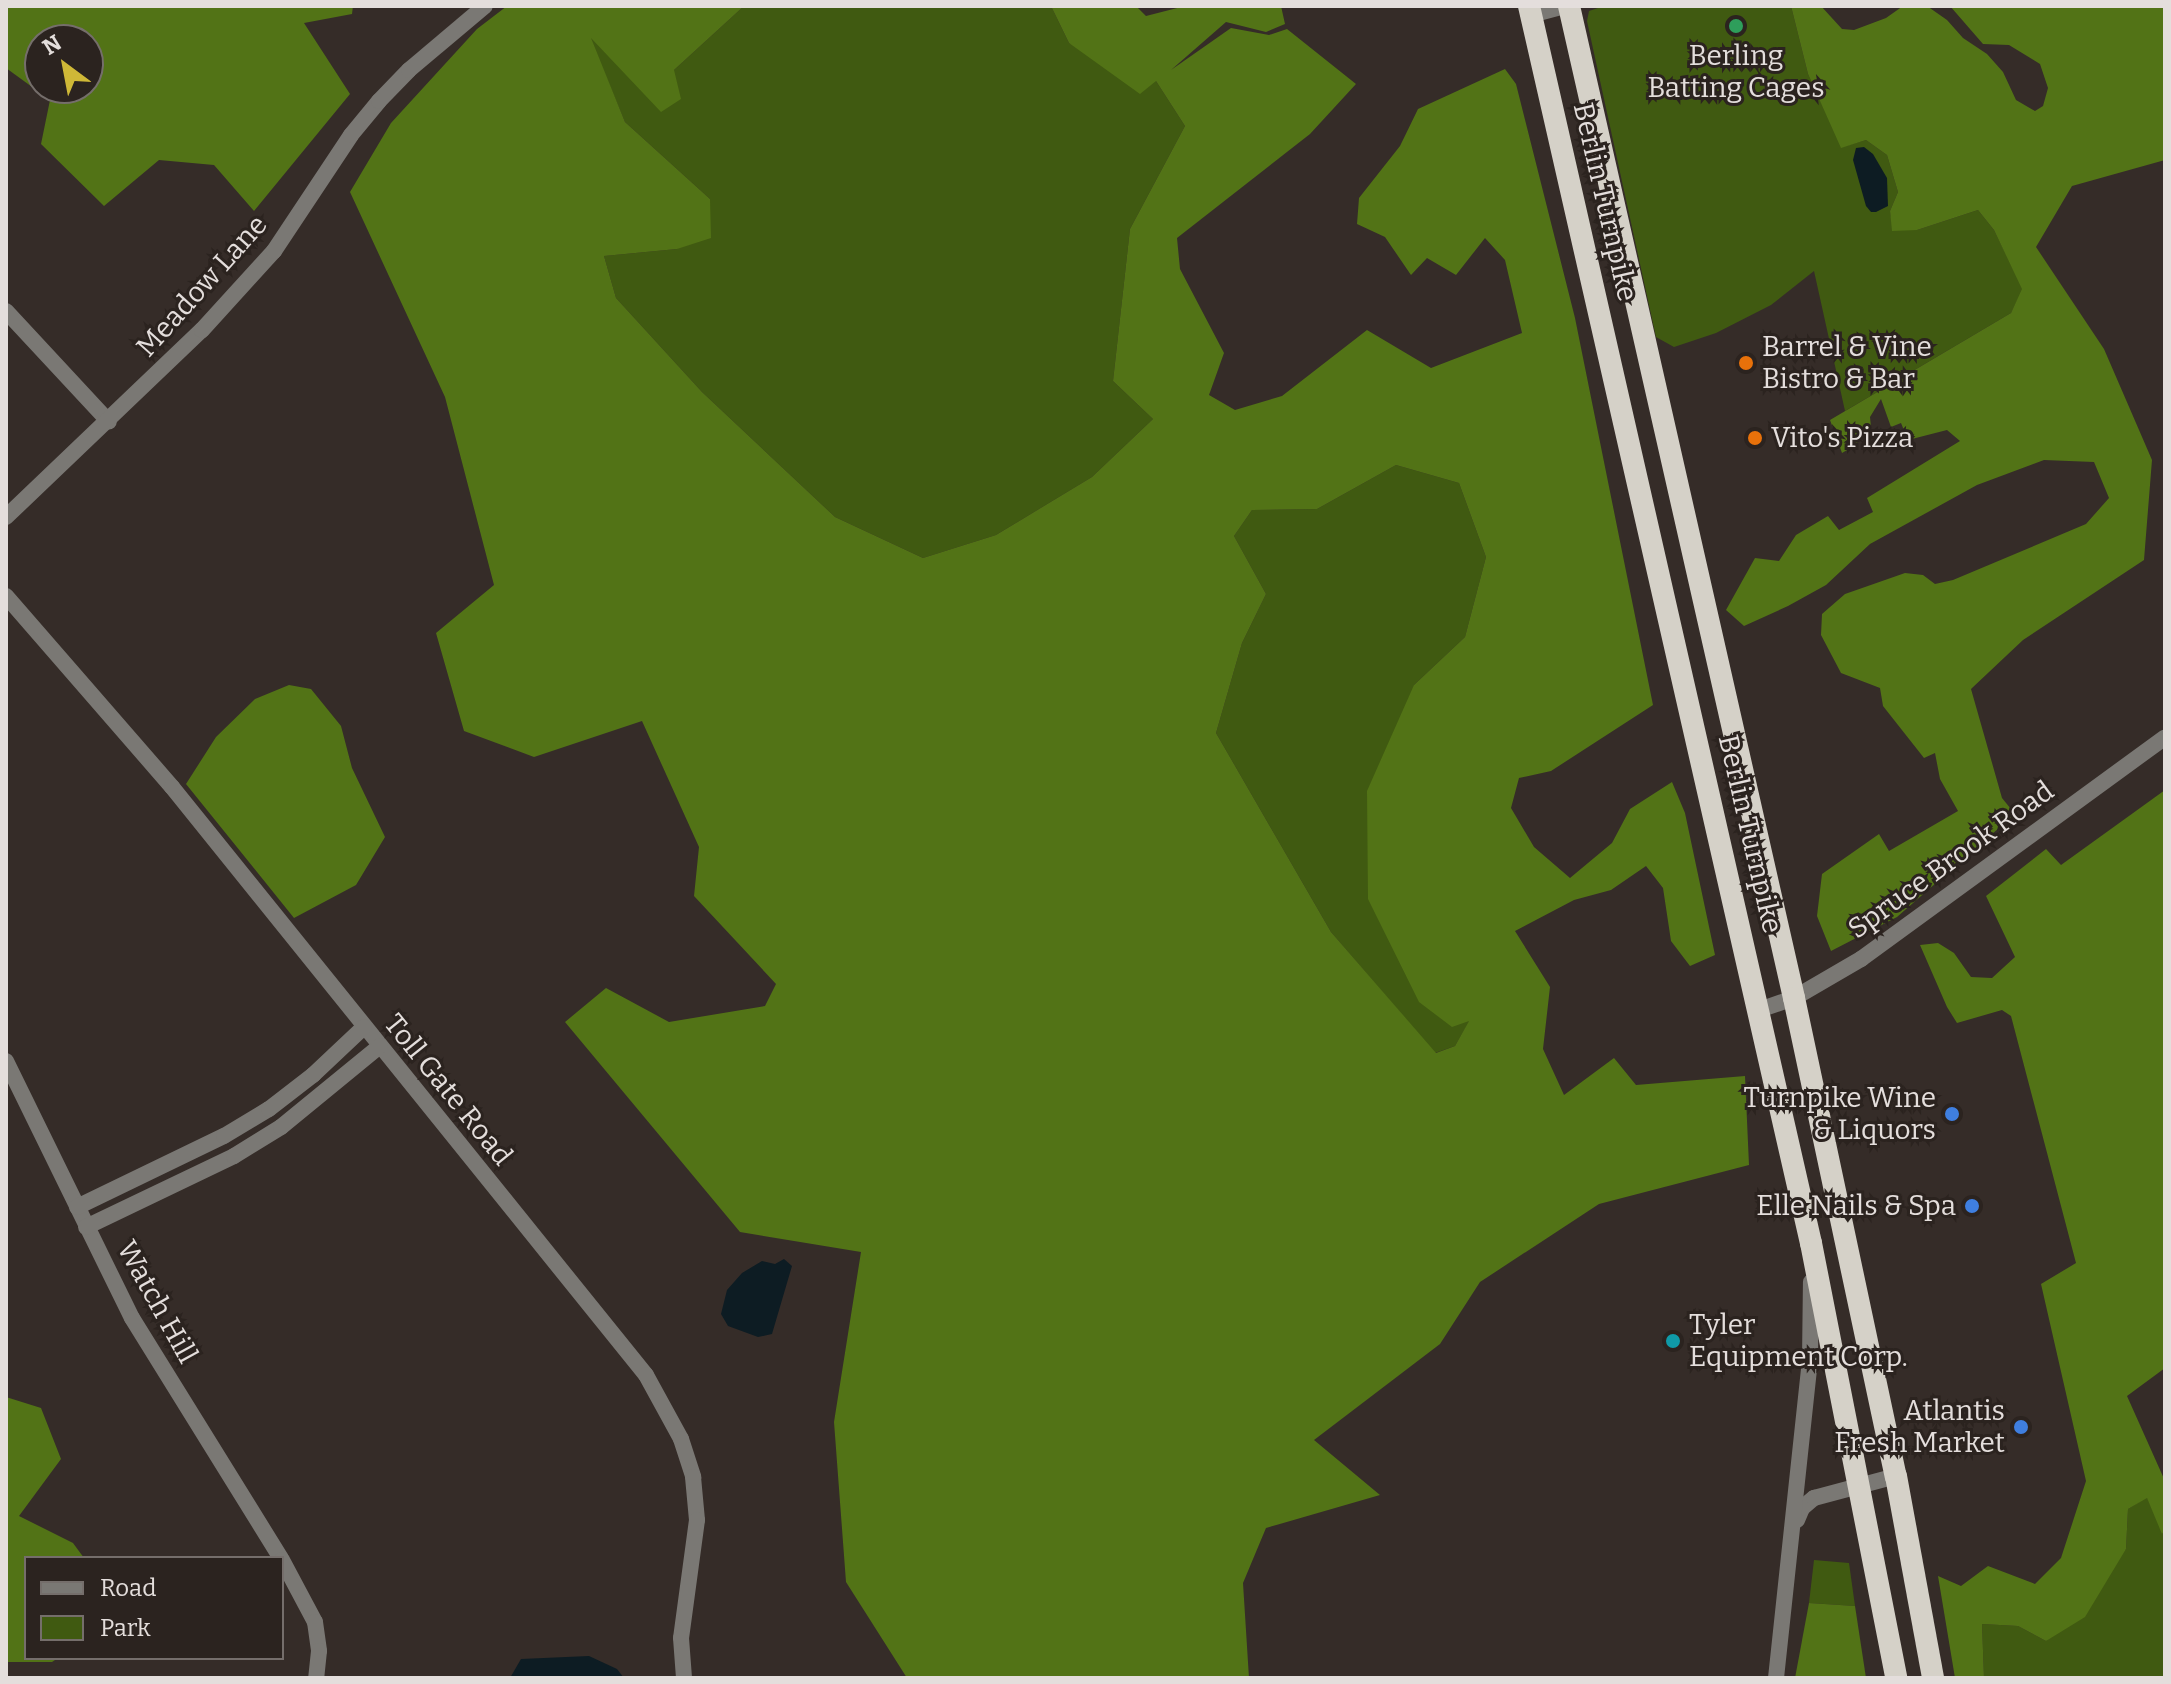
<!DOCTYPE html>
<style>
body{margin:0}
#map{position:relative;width:2171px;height:1684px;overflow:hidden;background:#352c28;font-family:Bitter,serif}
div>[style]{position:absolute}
.green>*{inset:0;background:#405a11}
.forest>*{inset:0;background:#527316}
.water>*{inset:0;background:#0d1c23}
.minor>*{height:16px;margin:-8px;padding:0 8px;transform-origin:8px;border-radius:8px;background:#7a7874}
.tertiary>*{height:16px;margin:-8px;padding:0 8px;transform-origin:8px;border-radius:8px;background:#7a7874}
.trunk>*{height:22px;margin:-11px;padding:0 11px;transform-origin:11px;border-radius:11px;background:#d5d1c8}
.dots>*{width:22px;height:22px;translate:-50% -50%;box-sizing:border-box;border:4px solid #2b231f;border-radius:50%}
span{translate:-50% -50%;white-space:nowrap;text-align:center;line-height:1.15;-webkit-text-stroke:6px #2b231f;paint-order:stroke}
.poi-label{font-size:28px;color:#e4dedc}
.left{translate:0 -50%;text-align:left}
.right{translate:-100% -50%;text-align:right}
.street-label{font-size:28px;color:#e4dedc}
.frame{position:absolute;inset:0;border:8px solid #e4dedc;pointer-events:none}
.legend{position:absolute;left:24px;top:1556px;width:260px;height:104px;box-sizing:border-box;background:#2b231f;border:2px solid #756e6b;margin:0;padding:10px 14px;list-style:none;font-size:24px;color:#e4dedc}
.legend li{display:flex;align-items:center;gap:16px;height:40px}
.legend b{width:40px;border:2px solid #756e6b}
.north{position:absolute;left:24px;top:24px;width:80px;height:80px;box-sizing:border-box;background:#2b231f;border:2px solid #756e6b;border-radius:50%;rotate:328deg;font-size:22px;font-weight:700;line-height:32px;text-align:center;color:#e4dedc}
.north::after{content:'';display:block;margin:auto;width:28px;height:36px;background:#cfb837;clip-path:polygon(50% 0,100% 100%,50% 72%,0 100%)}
</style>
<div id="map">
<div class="green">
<div style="clip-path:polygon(744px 6px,1051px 6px,1069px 43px,1156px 81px,1185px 126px,1130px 229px,1113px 381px,1153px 419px,1092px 477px,996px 535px,923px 558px,835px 517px,702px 392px,616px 298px,604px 256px,677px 249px,710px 199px,625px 122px,589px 36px,674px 70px)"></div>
<div style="clip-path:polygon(1604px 6px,1791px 6px,1808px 74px,1842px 147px,1866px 140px,1887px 155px,1898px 192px,1890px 211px,1893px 230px,1917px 230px,1978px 210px,1994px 230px,2023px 289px,2011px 313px,1845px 411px,1814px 271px,1771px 305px,1716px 333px,1674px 347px,1656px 337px,1587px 21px,1589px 11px)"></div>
<div style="clip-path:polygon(1396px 465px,1459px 483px,1486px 557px,1465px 637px,1414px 685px,1470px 1020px,1455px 1046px,1435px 1053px,1331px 932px,1216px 733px,1242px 643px,1266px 594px,1234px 536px,1252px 510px,1317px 509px)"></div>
<div style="clip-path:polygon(2147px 1497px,2163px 1534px,2165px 1530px,2165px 1678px,1984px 1678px,1982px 1624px,2018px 1626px,2046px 1641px,2126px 1549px,2128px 1509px)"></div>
<div style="clip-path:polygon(1814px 1560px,1849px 1563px,1855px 1606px,1809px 1603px)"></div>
</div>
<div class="forest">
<div style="clip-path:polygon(evenodd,6px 6px,353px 6px,352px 14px,304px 23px,350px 94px,254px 211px,214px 165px,159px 160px,104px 206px,41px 144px,50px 100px,6px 68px,6px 6px,88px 40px,88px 88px,40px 88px,40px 40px,88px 40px)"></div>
<div style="clip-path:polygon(evenodd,507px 6px,744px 6px,674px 70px,681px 99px,661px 112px,591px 38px,625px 122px,710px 199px,711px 238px,677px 249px,604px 256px,616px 298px,702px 392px,835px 517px,923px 558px,996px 535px,1092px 477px,1153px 419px,1113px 381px,1130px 229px,1185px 126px,1156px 81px,1140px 94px,1069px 43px,1051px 6px,1136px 6px,1146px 16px,1185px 6px,1281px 6px,1285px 24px,1266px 32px,1226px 22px,1171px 70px,1231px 28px,1269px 35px,1287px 29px,1356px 84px,1310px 134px,1177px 238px,1180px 269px,1224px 353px,1209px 395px,1235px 410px,1282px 396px,1367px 330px,1431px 368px,1522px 333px,1505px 260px,1485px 238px,1456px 275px,1427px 258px,1411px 275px,1385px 237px,1357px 224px,1359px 198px,1400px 146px,1418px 109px,1505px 69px,1516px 84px,1575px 318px,1653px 705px,1551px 771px,1519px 778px,1511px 808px,1534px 847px,1570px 878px,1612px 843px,1630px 809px,1672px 782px,1685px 813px,1715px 955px,1690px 966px,1671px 941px,1663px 888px,1646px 866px,1611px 890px,1574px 900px,1515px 931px,1550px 987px,1543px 1049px,1564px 1095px,1614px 1058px,1636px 1085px,1745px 1076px,1749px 1165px,1599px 1204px,1480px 1282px,1440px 1344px,1314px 1440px,1380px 1495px,1266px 1528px,1243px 1583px,1249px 1678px,907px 1678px,846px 1582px,834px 1422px,861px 1252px,740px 1232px,565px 1022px,606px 988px,669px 1022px,765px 1006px,776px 984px,694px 896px,699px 847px,642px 721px,534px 757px,464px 731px,436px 633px,494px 585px,445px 397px,350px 192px,391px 123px,477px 29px,507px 6px,1396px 465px,1459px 483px,1486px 557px,1465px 637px,1414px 685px,1367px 791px,1368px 899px,1419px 1002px,1452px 1027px,1469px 1021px,1455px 1046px,1436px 1053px,1331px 932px,1216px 733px,1242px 643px,1266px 594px,1234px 536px,1252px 510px,1317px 509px,1396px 465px)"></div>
<div style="clip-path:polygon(1791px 6px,1821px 6px,1842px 29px,1854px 30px,1886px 18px,1903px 6px,1927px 6px,1947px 20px,1963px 38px,1987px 54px,2003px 72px,2016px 100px,2035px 111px,2043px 106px,2048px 88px,2040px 64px,2009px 45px,1983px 44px,1950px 6px,2165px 6px,2165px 160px,2072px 186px,2036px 247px,2104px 349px,2152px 460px,2144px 560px,2023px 640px,1971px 689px,2002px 798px,2015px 814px,1897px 917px,1831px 951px,1817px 916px,1822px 874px,1879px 834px,1889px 851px,1958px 811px,1940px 779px,1935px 753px,1924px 758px,1883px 706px,1880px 688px,1841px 673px,1821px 635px,1822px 614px,1845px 594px,1905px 573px,1923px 575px,1935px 584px,1953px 580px,2086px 524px,2109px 498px,2094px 462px,2044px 460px,1977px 485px,1870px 544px,1826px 585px,1788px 606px,1744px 626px,1726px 610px,1755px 558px,1779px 561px,1796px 535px,1828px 516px,1839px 530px,1873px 512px,1867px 498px,1960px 441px,1947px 430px,1908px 440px,1901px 423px,1891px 427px,1881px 399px,1870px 417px,1871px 427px,1854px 446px,1842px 453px,1830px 420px,2011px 313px,2022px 289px,1994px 230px,1978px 210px,1917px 230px,1892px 231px,1890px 211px,1898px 192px,1887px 155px,1866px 140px,1841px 148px,1808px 74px)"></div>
<div style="clip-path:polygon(289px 685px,311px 689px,341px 726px,352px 768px,385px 837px,356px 885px,294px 918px,186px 784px,216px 737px,255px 699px)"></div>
<div style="clip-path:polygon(2165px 790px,2165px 1368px,2127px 1396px,2165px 1481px,2165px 1530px,2162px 1534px,2147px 1498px,2128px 1509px,2126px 1549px,2085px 1617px,2046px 1641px,2018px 1626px,1982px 1624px,1984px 1678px,1955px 1678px,1938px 1576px,1961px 1586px,1988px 1566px,2035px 1584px,2061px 1558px,2086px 1481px,2041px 1284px,2076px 1263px,2011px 1016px,2002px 1010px,1957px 1023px,1947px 1007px,1920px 945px,1938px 943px,1954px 953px,1971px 977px,1992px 978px,2015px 957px,1986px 896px,2046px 849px,2061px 865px)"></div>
<div style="clip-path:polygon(6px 1397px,41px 1408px,61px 1459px,19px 1516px,73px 1543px,84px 1558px,26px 1558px,26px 1658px,58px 1658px,52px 1662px,6px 1662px)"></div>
<div style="clip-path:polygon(1809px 1603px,1855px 1606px,1866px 1678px,1795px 1678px)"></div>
</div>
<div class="water">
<div style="clip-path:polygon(1864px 147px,1873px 154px,1887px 178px,1888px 206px,1876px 212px,1871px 212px,1866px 206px,1853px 160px,1856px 148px)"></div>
<div style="clip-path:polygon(784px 1259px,792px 1266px,772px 1334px,758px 1337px,728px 1326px,721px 1314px,727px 1290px,742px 1273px,762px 1261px,775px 1264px)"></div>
<div style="clip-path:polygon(589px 1656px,617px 1669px,624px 1678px,510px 1678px,521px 1659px)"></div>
</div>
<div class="minor">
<div style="left:1531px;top:15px;width:34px;rotate:-15deg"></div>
<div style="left:6px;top:311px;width:151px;rotate:47.1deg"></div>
<div style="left:6px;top:517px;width:271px;rotate:-43.7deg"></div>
<div style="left:202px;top:330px;width:107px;rotate:-47.7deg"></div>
<div style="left:274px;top:251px;width:139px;rotate:-56.4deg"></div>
<div style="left:351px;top:135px;width:44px;rotate:-50.5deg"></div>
<div style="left:379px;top:101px;width:43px;rotate:-45.9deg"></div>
<div style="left:409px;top:70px;width:99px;rotate:-40.1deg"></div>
<div style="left:6px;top:596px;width:253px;rotate:49deg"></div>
<div style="left:172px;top:787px;width:755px;rotate:51.13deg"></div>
<div style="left:646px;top:1375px;width:73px;rotate:61.3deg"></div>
<div style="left:681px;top:1439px;width:40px;rotate:72deg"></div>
<div style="left:693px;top:1477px;width:43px;rotate:84.7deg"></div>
<div style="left:697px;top:1520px;width:119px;rotate:97.7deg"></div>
<div style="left:681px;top:1638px;width:40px;rotate:85.7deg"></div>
<div style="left:1759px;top:1010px;width:37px;rotate:-19deg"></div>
<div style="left:1794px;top:998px;width:78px;rotate:-30.2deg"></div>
<div style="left:1861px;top:959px;width:376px;rotate:-36.1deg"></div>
<div style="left:6px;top:1061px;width:286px;rotate:63.9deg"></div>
<div style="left:132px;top:1318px;width:282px;rotate:58.2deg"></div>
<div style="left:77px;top:1207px;width:163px;rotate:-25.8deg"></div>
<div style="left:224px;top:1136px;width:52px;rotate:-31deg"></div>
<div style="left:269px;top:1109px;width:56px;rotate:-37.7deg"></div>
<div style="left:313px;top:1075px;width:70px;rotate:-43.3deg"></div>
<div style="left:86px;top:1227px;width:164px;rotate:-25.6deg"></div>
<div style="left:234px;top:1156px;width:55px;rotate:-31.7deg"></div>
<div style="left:281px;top:1127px;width:128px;rotate:-39.3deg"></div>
<div style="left:282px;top:1560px;width:70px;rotate:62deg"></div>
<div style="left:315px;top:1622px;width:29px;rotate:82deg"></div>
<div style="left:319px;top:1651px;width:27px;rotate:96deg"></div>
</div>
<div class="tertiary">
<div style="left:1797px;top:1520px;width:13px;rotate:-67deg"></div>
<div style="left:1802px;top:1508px;width:16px;rotate:-40deg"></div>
<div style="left:1814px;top:1498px;width:85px;rotate:-15deg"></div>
<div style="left:1776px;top:1678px;width:321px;rotate:-83.9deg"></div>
<div style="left:1810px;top:1359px;width:77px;rotate:-89.3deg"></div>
</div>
<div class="trunk">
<div style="left:1529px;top:6px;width:1269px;rotate:77.16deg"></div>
<div style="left:1811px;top:1243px;width:443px;rotate:78.9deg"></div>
<div style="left:1569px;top:6px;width:1017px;rotate:77.22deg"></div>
<div style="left:1794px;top:998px;width:489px;rotate:78deg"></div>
<div style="left:1896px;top:1476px;width:205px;rotate:79.6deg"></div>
</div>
<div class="dots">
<div style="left:1736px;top:26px;background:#2e9e5b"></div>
<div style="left:1746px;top:363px;background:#e8710a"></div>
<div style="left:1755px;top:438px;background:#e8710a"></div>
<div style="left:1952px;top:1114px;background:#3f7fe0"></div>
<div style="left:1972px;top:1206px;background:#3f7fe0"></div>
<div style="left:1673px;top:1341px;background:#0f9aa8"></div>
<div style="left:2021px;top:1427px;background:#3f7fe0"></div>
</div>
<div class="poi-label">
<span style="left:1736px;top:72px">Berling<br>Batting Cages</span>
<span class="left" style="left:1762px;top:363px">Barrel &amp; Vine<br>Bistro &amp; Bar</span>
<span class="left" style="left:1771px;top:438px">Vito's Pizza</span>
<span class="right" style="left:1936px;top:1114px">Turnpike Wine<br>&amp; Liquors</span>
<span class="right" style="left:1956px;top:1206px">Elle Nails &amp; Spa</span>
<span class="left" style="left:1689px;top:1341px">Tyler<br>Equipment Corp.</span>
<span class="right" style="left:2005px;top:1427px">Atlantis<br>Fresh Market</span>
</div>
<div class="street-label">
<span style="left:1605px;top:202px;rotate:77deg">Berlin Turnpike</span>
<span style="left:202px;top:286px;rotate:-48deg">Meadow Lane</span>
<span style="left:1750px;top:834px;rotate:77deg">Berlin Turnpike</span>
<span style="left:1951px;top:860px;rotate:-36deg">Spruce Brook Road</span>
<span style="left:448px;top:1090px;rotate:51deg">Toll Gate Road</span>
<span style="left:157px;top:1302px;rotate:61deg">Watch Hill</span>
</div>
<div class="frame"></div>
<ul class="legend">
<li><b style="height:10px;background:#7a7874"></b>Road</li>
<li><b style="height:22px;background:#405a11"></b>Park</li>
</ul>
<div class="north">N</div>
</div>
